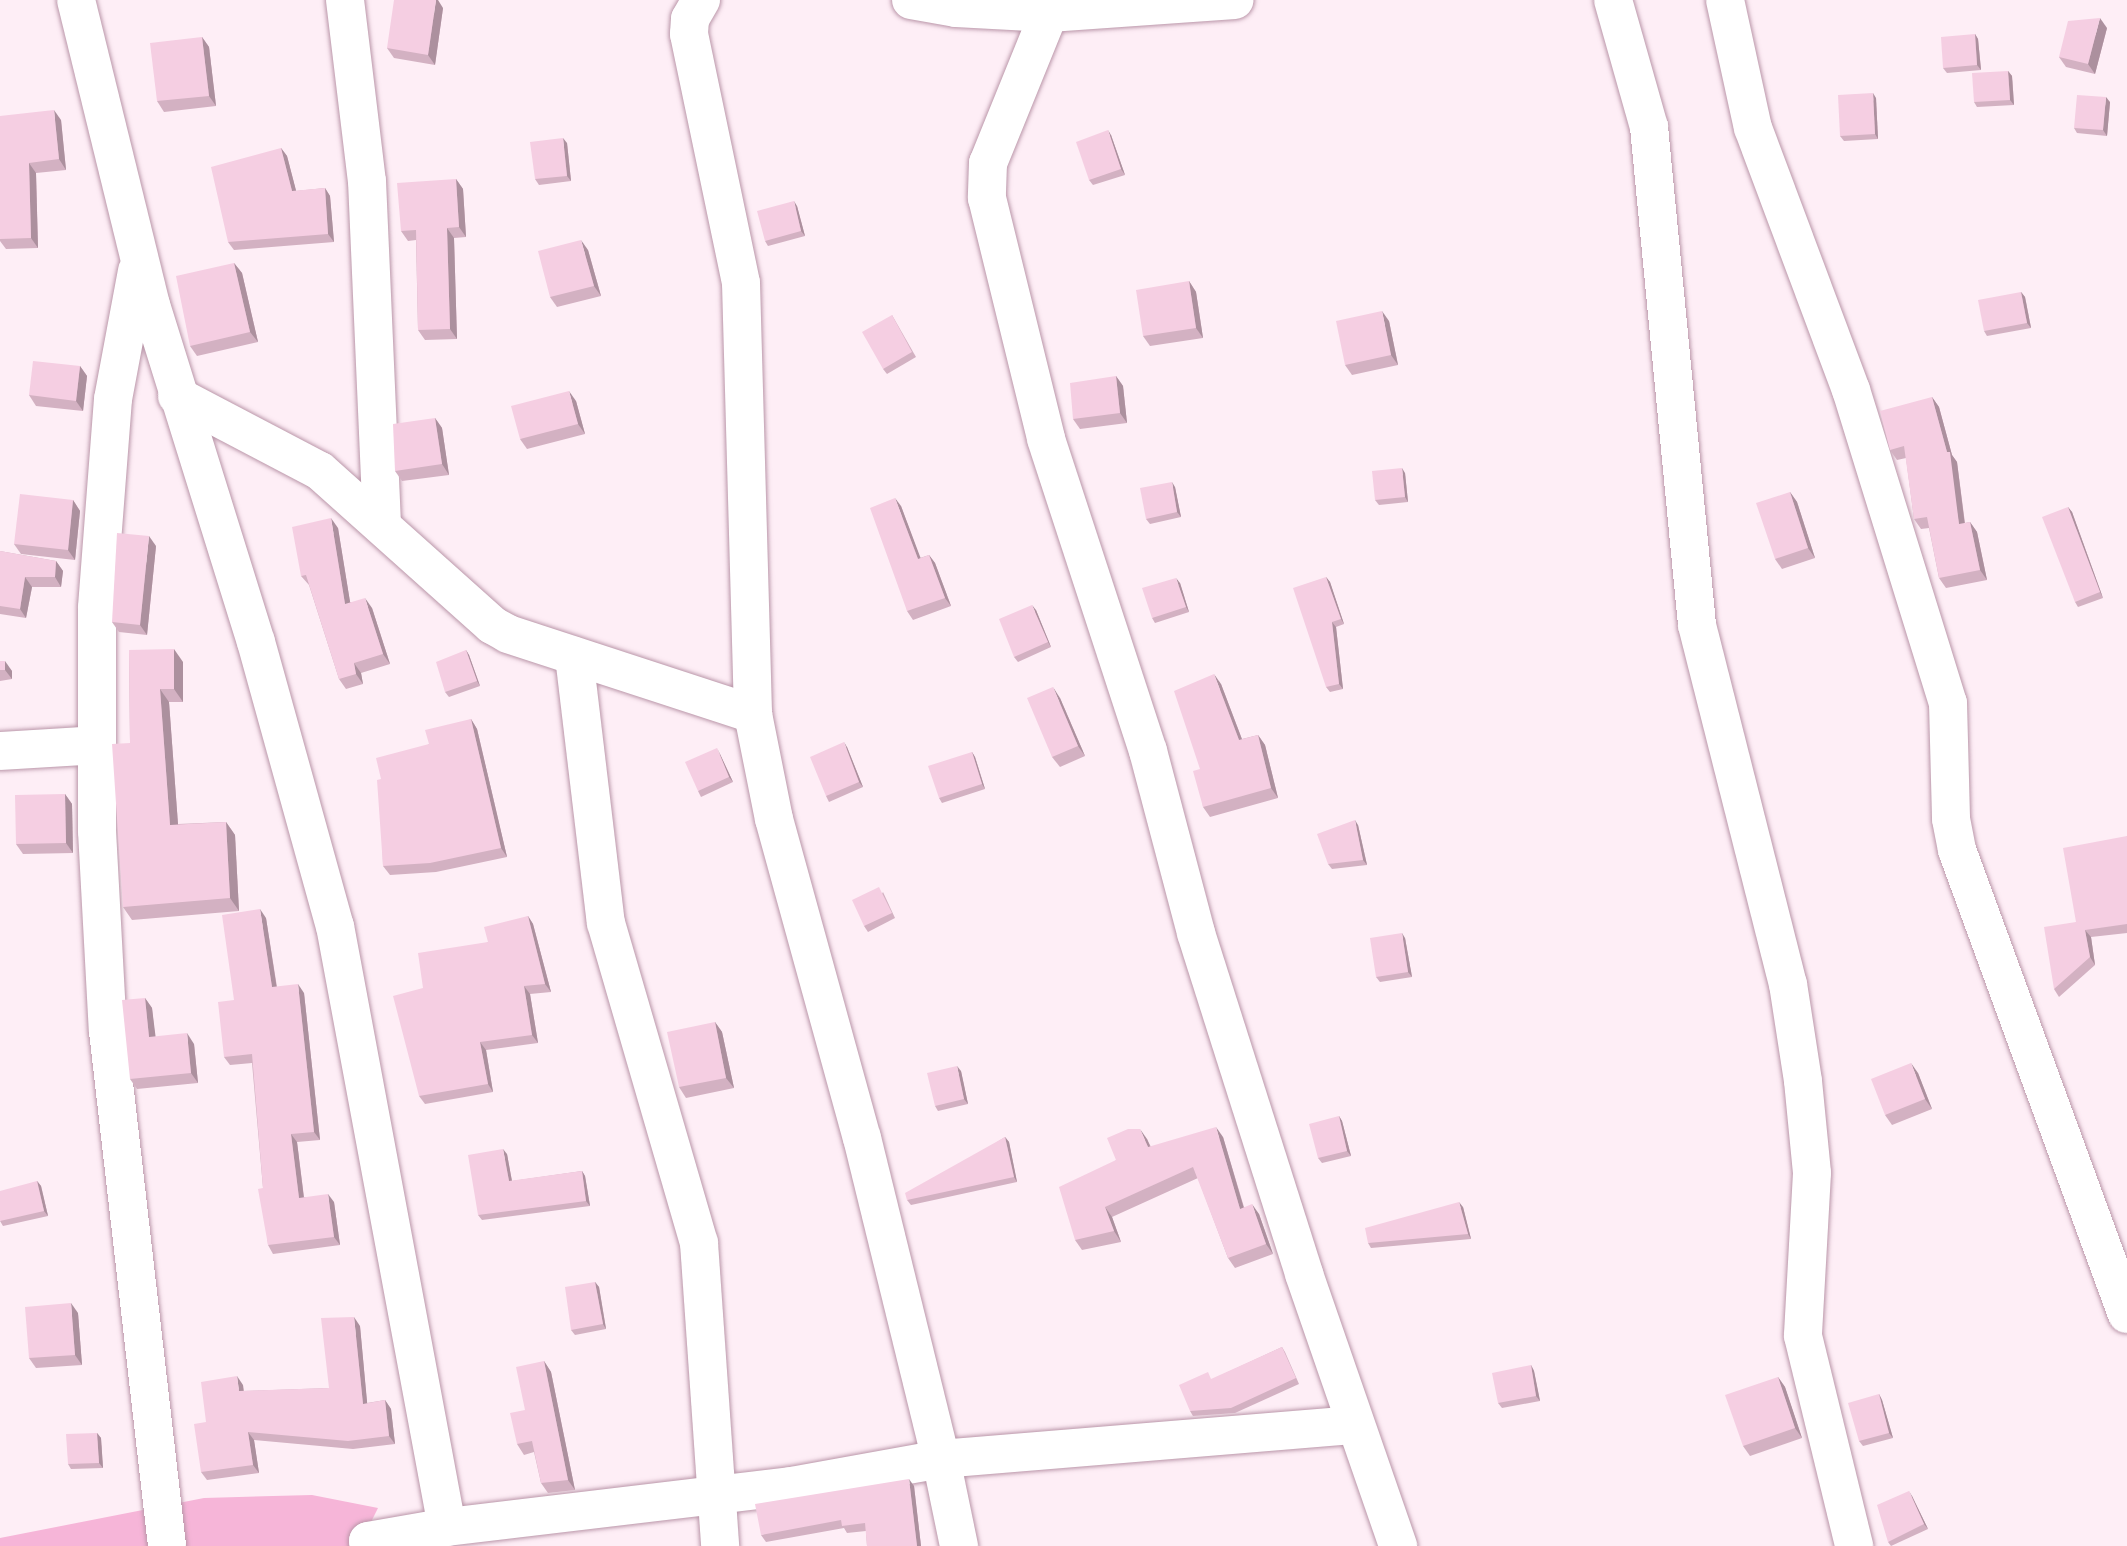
<!DOCTYPE html>
<style>
body{margin:0}
#map{position:relative;width:2127px;height:1546px;overflow:hidden;background:#feeef6;font-family:Inter,sans-serif}
div>[style]{position:absolute}
.green>*{inset:0;background:#f6b5d8}
.roads{filter:drop-shadow(0 0 2px #ba96a9) drop-shadow(0 0 2px #ba96a9)}
.minor>*{height:38px;margin:-19px;padding:0 19px;transform-origin:19px;border-radius:19px;background:#fff}
.wall>*{inset:0;background:#d3b1c2}
.shaded-wall>*{inset:0;background:#ac909e}
.building>*{inset:0;background:#f5cee2}
span{translate:-50% -50%;white-space:nowrap;text-align:center;line-height:1.15;-webkit-text-stroke:7px #feeef6;paint-order:stroke}
</style>
<div id="map">
<div class="green">
<div style="clip-path:polygon(312px 1495px,378px 1508px,359px 1546px,0 1546px,0 1538px,204px 1498px)"></div>
</div>
<div class="roads">
<div class="minor">
<div style="left:76px;top:0;width:314px;rotate:76.2deg"></div>
<div style="left:151px;top:305px;width:353px;rotate:72.7deg"></div>
<div style="left:256px;top:642px;width:295px;rotate:74.5deg"></div>
<div style="left:335px;top:926px;width:611px;rotate:79.44deg"></div>
<div style="left:345px;top:0;width:182px;rotate:83.1deg"></div>
<div style="left:367px;top:181px;width:345px;rotate:87.5deg"></div>
<div style="left:701px;top:0;width:22px;rotate:120deg"></div>
<div style="left:690px;top:19px;width:15px;rotate:94deg"></div>
<div style="left:689px;top:34px;width:254px;rotate:78.2deg"></div>
<div style="left:741px;top:283px;width:431px;rotate:88.4deg"></div>
<div style="left:753px;top:714px;width:107px;rotate:78.7deg"></div>
<div style="left:774px;top:819px;width:331px;rotate:74.6deg"></div>
<div style="left:862px;top:1138px;width:331px;rotate:76.2deg"></div>
<div style="left:941px;top:1459px;width:89px;rotate:78.3deg"></div>
<div style="left:911px;top:0;width:46px;rotate:10.1deg"></div>
<div style="left:956px;top:8px;width:93px;rotate:3.1deg"></div>
<div style="left:1049px;top:13px;width:186px;rotate:-4deg"></div>
<div style="left:1613px;top:0;width:132px;rotate:74.2deg"></div>
<div style="left:1649px;top:127px;width:500px;rotate:84.49deg"></div>
<div style="left:1697px;top:625px;width:370px;rotate:75.8deg"></div>
<div style="left:1788px;top:984px;width:98px;rotate:81.2deg"></div>
<div style="left:1803px;top:1081px;width:92px;rotate:84.4deg"></div>
<div style="left:1812px;top:1173px;width:163px;rotate:93.2deg"></div>
<div style="left:1803px;top:1336px;width:216px;rotate:76.3deg"></div>
<div style="left:1725px;top:0;width:131px;rotate:77.7deg"></div>
<div style="left:1753px;top:128px;width:280px;rotate:69.5deg"></div>
<div style="left:1851px;top:390px;width:328px;rotate:72.8deg"></div>
<div style="left:1948px;top:703px;width:116px;rotate:88.5deg"></div>
<div style="left:1951px;top:819px;width:32px;rotate:79deg"></div>
<div style="left:1957px;top:850px;width:494px;rotate:69.9deg"></div>
<div style="left:1049px;top:13px;width:162px;rotate:112.1deg"></div>
<div style="left:988px;top:163px;width:35px;rotate:92deg"></div>
<div style="left:987px;top:198px;width:248px;rotate:76.2deg"></div>
<div style="left:1046px;top:439px;width:328px;rotate:71.9deg"></div>
<div style="left:1148px;top:751px;width:188px;rotate:75.2deg"></div>
<div style="left:1196px;top:933px;width:358px;rotate:72.4deg"></div>
<div style="left:1304px;top:1274px;width:288px;rotate:70.9deg"></div>
<div style="left:137px;top:271px;width:130px;rotate:100.6deg"></div>
<div style="left:113px;top:399px;width:210px;rotate:94.4deg"></div>
<div style="left:97px;top:608px;width:223px;rotate:90deg"></div>
<div style="left:97px;top:831px;width:200px;rotate:86.9deg"></div>
<div style="left:108px;top:1031px;width:518px;rotate:83.46deg"></div>
<div style="left:177px;top:396px;width:161px;rotate:27.7deg"></div>
<div style="left:320px;top:471px;width:231px;rotate:41.8deg"></div>
<div style="left:492px;top:625px;width:18px;rotate:29deg"></div>
<div style="left:508px;top:634px;width:258px;rotate:18.1deg"></div>
<div style="left:574px;top:656px;width:269px;rotate:83.2deg"></div>
<div style="left:606px;top:923px;width:333px;rotate:73.8deg"></div>
<div style="left:699px;top:1243px;width:304px;rotate:86deg"></div>
<div style="left:0;top:751px;width:97px;rotate:-3.5deg"></div>
<div style="left:369px;top:1546px;width:5px;rotate:-101deg"></div>
<div style="left:368px;top:1541px;width:80px;rotate:-10deg"></div>
<div style="left:447px;top:1527px;width:346px;rotate:-6.8deg"></div>
<div style="left:791px;top:1486px;width:152px;rotate:-10.2deg"></div>
<div style="left:941px;top:1459px;width:415px;rotate:-4.7deg"></div>
</div>
</div>
<div class="wall">
<div style="clip-path:polygon(443px 8px,435px 65px,394px 58px,387px 48px)"></div>
<div style="clip-path:polygon(2107px 28px,2095px 74px,2066px 67px,2059px 57px)"></div>
<div style="clip-path:polygon(1975px 34px,1978px 39px,1981px 70px,1947px 73px,1943px 68px)"></div>
<div style="clip-path:polygon(202px 37px,209px 47px,216px 106px,164px 112px,157px 101px)"></div>
<div style="clip-path:polygon(2008px 71px,2012px 76px,2014px 105px,1977px 107px,1974px 102px)"></div>
<div style="clip-path:polygon(1876px 98px,1878px 139px,1844px 141px,1840px 136px)"></div>
<div style="clip-path:polygon(2110px 102px,2107px 136px,2077px 133px,2074px 128px)"></div>
<div style="clip-path:polygon(0 116px,61px 120px,66px 170px,36px 173px,38px 248px,6px 249px,0 241px)"></div>
<div style="clip-path:polygon(1111px 135px,1125px 175px,1093px 185px,1089px 180px)"></div>
<div style="clip-path:polygon(567px 143px,571px 181px,539px 185px,535px 179px)"></div>
<div style="clip-path:polygon(281px 148px,287px 156px,296px 191px,325px 188px,330px 196px,334px 242px,234px 250px,228px 242px)"></div>
<div style="clip-path:polygon(456px 179px,463px 189px,466px 237px,454px 238px,457px 339px,425px 340px,418px 330px,416px 240px,408px 241px,401px 231px)"></div>
<div style="clip-path:polygon(797px 206px,805px 236px,768px 246px,765px 241px)"></div>
<div style="clip-path:polygon(588px 250px,601px 296px,557px 307px,550px 297px)"></div>
<div style="clip-path:polygon(234px 263px,242px 273px,258px 342px,197px 356px,190px 346px)"></div>
<div style="clip-path:polygon(1189px 281px,1196px 292px,1203px 338px,1150px 346px,1143px 336px)"></div>
<div style="clip-path:polygon(2021px 292px,2025px 297px,2031px 328px,1987px 336px,1984px 331px)"></div>
<div style="clip-path:polygon(892px 315px,916px 357px,887px 374px,883px 369px)"></div>
<div style="clip-path:polygon(1389px 321px,1398px 365px,1352px 375px,1345px 365px)"></div>
<div style="clip-path:polygon(80px 366px,87px 376px,83px 411px,36px 406px,29px 395px)"></div>
<div style="clip-path:polygon(1116px 376px,1123px 386px,1127px 423px,1080px 429px,1073px 419px)"></div>
<div style="clip-path:polygon(1932px 397px,1939px 407px,1952px 455px,1957px 462px,1965px 523px,1970px 522px,1977px 532px,1987px 580px,1946px 588px,1939px 578px,1929px 528px,1921px 529px,1914px 519px,1906px 458px,1897px 460px,1890px 450px)"></div>
<div style="clip-path:polygon(576px 401px,585px 434px,527px 449px,520px 439px)"></div>
<div style="clip-path:polygon(435px 418px,442px 428px,449px 475px,402px 481px,395px 471px)"></div>
<div style="clip-path:polygon(1405px 473px,1408px 502px,1379px 505px,1375px 500px)"></div>
<div style="clip-path:polygon(1175px 487px,1181px 517px,1150px 524px,1146px 519px)"></div>
<div style="clip-path:polygon(1790px 492px,1797px 502px,1815px 558px,1782px 569px,1775px 559px)"></div>
<div style="clip-path:polygon(73px 500px,80px 511px,75px 560px,21px 554px,14px 544px)"></div>
<div style="clip-path:polygon(901px 506px,920px 558px,929px 555px,935px 563px,951px 606px,913px 620px,907px 611px)"></div>
<div style="clip-path:polygon(2068px 507px,2072px 512px,2103px 598px,2078px 607px,2075px 602px)"></div>
<div style="clip-path:polygon(338px 528px,350px 602px,372px 608px,390px 664px,361px 673px,363px 684px,346px 689px,339px 679px,309px 585px,301px 576px)"></div>
<div style="clip-path:polygon(156px 546px,147px 635px,119px 632px,112px 622px)"></div>
<div style="clip-path:polygon(0 551px,56px 561px,63px 571px,61px 587px,32px 587px,26px 618px,0 614px)"></div>
<div style="clip-path:polygon(1326px 577px,1330px 582px,1344px 624px,1336px 627px,1343px 689px,1330px 692px,1326px 687px)"></div>
<div style="clip-path:polygon(1180px 583px,1189px 612px,1155px 623px,1152px 618px)"></div>
<div style="clip-path:polygon(1036px 610px,1051px 647px,1018px 662px,1014px 657px)"></div>
<div style="clip-path:polygon(129px 650px,183px 662px,183px 702px,169px 702px,178px 824px,226px 822px,235px 835px,239px 911px,132px 920px,123px 907px,130px 743px)"></div>
<div style="clip-path:polygon(466px 650px,469px 655px,480px 686px,449px 697px,445px 692px)"></div>
<div style="clip-path:polygon(0 661px,12px 671px,12px 679px,0 681px)"></div>
<div style="clip-path:polygon(1221px 684px,1242px 739px,1258px 735px,1265px 745px,1278px 798px,1210px 817px,1203px 807px,1200px 769px)"></div>
<div style="clip-path:polygon(1060px 698px,1085px 756px,1060px 767px,1052px 757px)"></div>
<div style="clip-path:polygon(471px 719px,477px 729px,507px 857px,436px 872px,390px 875px,383px 866px,381px 779px,429px 744px)"></div>
<div style="clip-path:polygon(847px 747px,863px 787px,829px 802px,826px 796px)"></div>
<div style="clip-path:polygon(972px 752px,975px 757px,985px 789px,942px 803px,939px 798px)"></div>
<div style="clip-path:polygon(720px 754px,733px 782px,701px 797px,698px 791px)"></div>
<div style="clip-path:polygon(65px 794px,72px 804px,73px 853px,23px 854px,16px 844px)"></div>
<div style="clip-path:polygon(1358px 825px,1367px 865px,1332px 869px,1328px 864px)"></div>
<div style="clip-path:polygon(2127px 836px,2127px 933px,2091px 937px,2095px 965px,2059px 997px,2054px 989px,2076px 922px)"></div>
<div style="clip-path:polygon(883px 892px,895px 918px,868px 932px,864px 926px)"></div>
<div style="clip-path:polygon(528px 916px,533px 924px,551px 992px,530px 994px,538px 1043px,486px 1050px,493px 1092px,425px 1104px,419px 1096px,423px 988px,488px 942px)"></div>
<div style="clip-path:polygon(266px 918px,277px 987px,304px 993px,320px 1140px,297px 1142px,304px 1197px,334px 1202px,340px 1245px,273px 1254px,268px 1245px,252px 1063px,230px 1065px,224px 1057px,234px 1000px)"></div>
<div style="clip-path:polygon(1405px 938px,1412px 977px,1380px 982px,1376px 977px)"></div>
<div style="clip-path:polygon(145px 998px,152px 1008px,155px 1037px,194px 1044px,198px 1083px,137px 1089px,130px 1079px)"></div>
<div style="clip-path:polygon(715px 1022px,722px 1032px,734px 1088px,686px 1098px,679px 1087px)"></div>
<div style="clip-path:polygon(961px 1071px,968px 1104px,938px 1111px,935px 1106px)"></div>
<div style="clip-path:polygon(1918px 1073px,1932px 1109px,1892px 1125px,1885px 1115px)"></div>
<div style="clip-path:polygon(1339px 1116px,1342px 1121px,1351px 1156px,1322px 1163px,1318px 1158px)"></div>
<div style="clip-path:polygon(1005px 1137px,1009px 1142px,1017px 1182px,911px 1205px,907px 1200px)"></div>
<div style="clip-path:polygon(1223px 1137px,1244px 1207px,1259px 1214px,1273px 1254px,1235px 1268px,1228px 1258px,1198px 1178px,1112px 1217px,1121px 1242px,1082px 1250px,1075px 1240px,1116px 1160px,1147px 1139px,1151px 1147px)"></div>
<div style="clip-path:polygon(507px 1154px,512px 1181px,582px 1171px,585px 1176px,590px 1206px,482px 1220px,478px 1215px)"></div>
<div style="clip-path:polygon(37px 1181px,41px 1186px,48px 1216px,3px 1226px,0 1221px)"></div>
<div style="clip-path:polygon(1463px 1207px,1471px 1239px,1371px 1248px,1368px 1243px)"></div>
<div style="clip-path:polygon(595px 1282px,599px 1287px,606px 1329px,575px 1335px,571px 1330px)"></div>
<div style="clip-path:polygon(78px 1313px,82px 1365px,36px 1368px,29px 1358px)"></div>
<div style="clip-path:polygon(360px 1326px,367px 1403px,385px 1400px,391px 1409px,395px 1444px,353px 1449px,254px 1440px,259px 1473px,207px 1480px,201px 1472px,206px 1422px,243px 1385px,244px 1391px,329px 1388px)"></div>
<div style="clip-path:polygon(1282px 1347px,1285px 1352px,1299px 1384px,1235px 1413px,1193px 1416px,1190px 1411px,1213px 1379px)"></div>
<div style="clip-path:polygon(544px 1361px,551px 1372px,575px 1490px,548px 1493px,541px 1483px,534px 1452px,524px 1455px,517px 1444px,525px 1410px)"></div>
<div style="clip-path:polygon(1531px 1365px,1534px 1371px,1540px 1401px,1502px 1408px,1498px 1403px)"></div>
<div style="clip-path:polygon(1778px 1377px,1785px 1387px,1802px 1438px,1750px 1456px,1743px 1446px)"></div>
<div style="clip-path:polygon(1879px 1394px,1882px 1400px,1893px 1438px,1863px 1446px,1859px 1441px)"></div>
<div style="clip-path:polygon(97px 1433px,101px 1438px,103px 1468px,71px 1469px,68px 1464px)"></div>
<div style="clip-path:polygon(914px 1486px,921px 1546px,867px 1546px,866px 1531px,847px 1533px,844px 1528px,766px 1542px,761px 1535px)"></div>
<div style="clip-path:polygon(1912px 1496px,1928px 1529px,1891px 1546px,1888px 1542px)"></div>
</div>
<div class="shaded-wall">
<div style="clip-path:polygon(436px 0,438px 0,443px 8px,435px 65px,428px 55px)"></div>
<div style="clip-path:polygon(2100px 18px,2107px 28px,2095px 74px,2088px 64px)"></div>
<div style="clip-path:polygon(1975px 34px,1978px 39px,1981px 70px,1977px 65px)"></div>
<div style="clip-path:polygon(202px 37px,209px 47px,216px 106px,209px 96px)"></div>
<div style="clip-path:polygon(2008px 71px,2012px 76px,2014px 105px,2010px 100px)"></div>
<div style="clip-path:polygon(1873px 93px,1876px 98px,1878px 139px,1875px 134px)"></div>
<div style="clip-path:polygon(2106px 97px,2110px 102px,2107px 136px,2103px 130px)"></div>
<div style="clip-path:polygon(54px 110px,61px 120px,66px 170px,59px 159px)"></div>
<div style="clip-path:polygon(1108px 130px,1111px 135px,1125px 175px,1121px 169px)"></div>
<div style="clip-path:polygon(563px 138px,567px 143px,571px 181px,567px 176px)"></div>
<div style="clip-path:polygon(281px 148px,287px 156px,298px 198px,292px 191px)"></div>
<div style="clip-path:polygon(29px 163px,36px 173px,38px 248px,31px 238px)"></div>
<div style="clip-path:polygon(456px 179px,463px 189px,466px 237px,459px 227px)"></div>
<div style="clip-path:polygon(325px 188px,330px 196px,334px 242px,328px 234px)"></div>
<div style="clip-path:polygon(794px 201px,797px 206px,805px 236px,801px 231px)"></div>
<div style="clip-path:polygon(447px 228px,454px 238px,457px 339px,450px 329px)"></div>
<div style="clip-path:polygon(581px 240px,588px 250px,601px 296px,594px 286px)"></div>
<div style="clip-path:polygon(234px 263px,242px 273px,258px 342px,250px 332px)"></div>
<div style="clip-path:polygon(1189px 281px,1196px 292px,1203px 338px,1196px 328px)"></div>
<div style="clip-path:polygon(2021px 292px,2025px 297px,2031px 328px,2027px 323px)"></div>
<div style="clip-path:polygon(1382px 311px,1389px 321px,1398px 365px,1391px 355px)"></div>
<div style="clip-path:polygon(80px 366px,87px 376px,83px 411px,76px 401px)"></div>
<div style="clip-path:polygon(1116px 376px,1123px 386px,1127px 423px,1120px 413px)"></div>
<div style="clip-path:polygon(569px 391px,576px 401px,585px 434px,578px 424px)"></div>
<div style="clip-path:polygon(1932px 397px,1939px 407px,1952px 455px,1957px 462px,1966px 534px,1959px 524px,1947px 452px)"></div>
<div style="clip-path:polygon(435px 418px,442px 428px,449px 475px,442px 464px)"></div>
<div style="clip-path:polygon(1402px 468px,1405px 473px,1408px 502px,1405px 497px)"></div>
<div style="clip-path:polygon(1172px 482px,1175px 487px,1181px 517px,1177px 512px)"></div>
<div style="clip-path:polygon(1790px 492px,1797px 502px,1815px 558px,1808px 548px)"></div>
<div style="clip-path:polygon(895px 498px,901px 506px,924px 567px,918px 559px)"></div>
<div style="clip-path:polygon(73px 500px,80px 511px,75px 560px,68px 550px)"></div>
<div style="clip-path:polygon(2068px 507px,2072px 512px,2103px 598px,2100px 592px)"></div>
<div style="clip-path:polygon(331px 518px,338px 528px,352px 614px,345px 604px)"></div>
<div style="clip-path:polygon(1970px 522px,1977px 532px,1987px 580px,1980px 570px)"></div>
<div style="clip-path:polygon(149px 536px,156px 546px,147px 635px,140px 625px)"></div>
<div style="clip-path:polygon(929px 555px,935px 563px,951px 606px,945px 598px)"></div>
<div style="clip-path:polygon(56px 561px,63px 571px,61px 587px,55px 577px)"></div>
<div style="clip-path:polygon(25px 577px,32px 587px,26px 618px,20px 609px)"></div>
<div style="clip-path:polygon(1326px 577px,1330px 582px,1344px 624px,1341px 619px)"></div>
<div style="clip-path:polygon(1176px 578px,1180px 583px,1189px 612px,1186px 607px)"></div>
<div style="clip-path:polygon(365px 598px,372px 608px,390px 664px,383px 654px)"></div>
<div style="clip-path:polygon(1032px 605px,1036px 610px,1051px 647px,1048px 642px)"></div>
<div style="clip-path:polygon(1332px 622px,1336px 627px,1343px 689px,1339px 684px)"></div>
<div style="clip-path:polygon(174px 649px,183px 662px,183px 702px,174px 689px)"></div>
<div style="clip-path:polygon(466px 650px,469px 655px,480px 686px,477px 681px)"></div>
<div style="clip-path:polygon(5px 661px,12px 671px,12px 679px,5px 670px)"></div>
<div style="clip-path:polygon(354px 663px,361px 673px,363px 684px,356px 674px)"></div>
<div style="clip-path:polygon(1214px 674px,1221px 684px,1246px 750px,1239px 740px)"></div>
<div style="clip-path:polygon(1053px 687px,1060px 698px,1085px 756px,1078px 746px)"></div>
<div style="clip-path:polygon(160px 689px,169px 702px,179px 838px,170px 825px)"></div>
<div style="clip-path:polygon(471px 719px,477px 729px,507px 857px,501px 848px)"></div>
<div style="clip-path:polygon(1258px 735px,1265px 745px,1278px 798px,1271px 788px)"></div>
<div style="clip-path:polygon(844px 742px,847px 747px,863px 787px,859px 782px)"></div>
<div style="clip-path:polygon(717px 748px,720px 754px,733px 782px,729px 777px)"></div>
<div style="clip-path:polygon(972px 752px,975px 757px,985px 789px,982px 784px)"></div>
<div style="clip-path:polygon(65px 794px,72px 804px,73px 853px,66px 843px)"></div>
<div style="clip-path:polygon(1355px 820px,1358px 825px,1367px 865px,1363px 860px)"></div>
<div style="clip-path:polygon(226px 822px,235px 835px,239px 911px,230px 898px)"></div>
<div style="clip-path:polygon(260px 909px,266px 918px,278px 996px,272px 987px)"></div>
<div style="clip-path:polygon(528px 916px,533px 924px,551px 992px,545px 984px)"></div>
<div style="clip-path:polygon(2085px 930px,2091px 937px,2095px 965px,2090px 957px)"></div>
<div style="clip-path:polygon(1402px 933px,1405px 938px,1412px 977px,1408px 972px)"></div>
<div style="clip-path:polygon(298px 984px,304px 993px,320px 1140px,314px 1132px)"></div>
<div style="clip-path:polygon(524px 986px,530px 994px,538px 1043px,532px 1035px)"></div>
<div style="clip-path:polygon(145px 998px,152px 1008px,157px 1048px,149px 1037px)"></div>
<div style="clip-path:polygon(715px 1022px,722px 1032px,734px 1088px,726px 1078px)"></div>
<div style="clip-path:polygon(187px 1033px,194px 1044px,198px 1083px,191px 1073px)"></div>
<div style="clip-path:polygon(480px 1042px,486px 1050px,493px 1092px,488px 1084px)"></div>
<div style="clip-path:polygon(1911px 1063px,1918px 1073px,1932px 1109px,1925px 1099px)"></div>
<div style="clip-path:polygon(957px 1066px,961px 1071px,968px 1104px,964px 1099px)"></div>
<div style="clip-path:polygon(1339px 1116px,1342px 1121px,1351px 1156px,1347px 1151px)"></div>
<div style="clip-path:polygon(1216px 1127px,1223px 1137px,1247px 1219px,1240px 1209px)"></div>
<div style="clip-path:polygon(1140px 1129px,1147px 1139px,1155px 1158px,1148px 1147px)"></div>
<div style="clip-path:polygon(291px 1134px,297px 1142px,305px 1207px,299px 1198px)"></div>
<div style="clip-path:polygon(1005px 1137px,1009px 1142px,1017px 1182px,1014px 1177px)"></div>
<div style="clip-path:polygon(503px 1149px,507px 1154px,513px 1187px,509px 1181px)"></div>
<div style="clip-path:polygon(582px 1171px,585px 1176px,590px 1206px,586px 1201px)"></div>
<div style="clip-path:polygon(37px 1181px,41px 1186px,48px 1216px,44px 1211px)"></div>
<div style="clip-path:polygon(328px 1194px,334px 1202px,340px 1245px,334px 1237px)"></div>
<div style="clip-path:polygon(1459px 1202px,1463px 1207px,1471px 1239px,1468px 1234px)"></div>
<div style="clip-path:polygon(1252px 1204px,1259px 1214px,1273px 1254px,1266px 1244px)"></div>
<div style="clip-path:polygon(1105px 1207px,1112px 1217px,1121px 1242px,1114px 1231px)"></div>
<div style="clip-path:polygon(595px 1282px,599px 1287px,606px 1329px,603px 1324px)"></div>
<div style="clip-path:polygon(71px 1303px,78px 1313px,82px 1365px,75px 1355px)"></div>
<div style="clip-path:polygon(354px 1317px,360px 1326px,368px 1412px,363px 1404px)"></div>
<div style="clip-path:polygon(544px 1361px,551px 1372px,575px 1490px,568px 1480px)"></div>
<div style="clip-path:polygon(1531px 1365px,1534px 1371px,1540px 1401px,1536px 1396px)"></div>
<div style="clip-path:polygon(237px 1376px,243px 1385px,244px 1399px,239px 1391px)"></div>
<div style="clip-path:polygon(1778px 1377px,1785px 1387px,1802px 1438px,1795px 1428px)"></div>
<div style="clip-path:polygon(1879px 1394px,1882px 1400px,1893px 1438px,1889px 1433px)"></div>
<div style="clip-path:polygon(385px 1400px,391px 1409px,395px 1444px,389px 1436px)"></div>
<div style="clip-path:polygon(248px 1432px,254px 1440px,259px 1473px,253px 1465px)"></div>
<div style="clip-path:polygon(97px 1433px,101px 1438px,103px 1468px,99px 1463px)"></div>
<div style="clip-path:polygon(909px 1479px,914px 1486px,921px 1546px,917px 1546px)"></div>
<div style="clip-path:polygon(1909px 1491px,1912px 1496px,1928px 1529px,1924px 1524px)"></div>
</div>
<div class="building">
<div style="clip-path:polygon(394px 0,436px 0,428px 55px,387px 48px)"></div>
<div style="clip-path:polygon(2100px 18px,2088px 64px,2059px 57px,2068px 21px)"></div>
<div style="clip-path:polygon(1975px 34px,1977px 65px,1943px 68px,1941px 37px)"></div>
<div style="clip-path:polygon(202px 37px,209px 96px,157px 101px,150px 43px)"></div>
<div style="clip-path:polygon(2008px 71px,2010px 100px,1974px 102px,1972px 73px)"></div>
<div style="clip-path:polygon(1873px 93px,1875px 134px,1840px 136px,1838px 95px)"></div>
<div style="clip-path:polygon(2077px 95px,2106px 97px,2103px 130px,2074px 128px)"></div>
<div style="clip-path:polygon(54px 110px,59px 159px,29px 163px,31px 238px,0 239px,0 116px)"></div>
<div style="clip-path:polygon(1108px 130px,1121px 169px,1089px 180px,1076px 142px)"></div>
<div style="clip-path:polygon(563px 138px,567px 176px,535px 179px,530px 142px)"></div>
<div style="clip-path:polygon(281px 148px,292px 191px,325px 188px,328px 234px,228px 242px,211px 167px)"></div>
<div style="clip-path:polygon(456px 179px,459px 227px,447px 228px,450px 329px,418px 330px,416px 230px,401px 231px,397px 183px)"></div>
<div style="clip-path:polygon(794px 201px,801px 231px,765px 241px,757px 211px)"></div>
<div style="clip-path:polygon(581px 240px,594px 286px,550px 297px,538px 251px)"></div>
<div style="clip-path:polygon(234px 263px,250px 332px,190px 346px,176px 276px)"></div>
<div style="clip-path:polygon(1189px 281px,1196px 328px,1143px 336px,1136px 290px)"></div>
<div style="clip-path:polygon(2021px 292px,2027px 323px,1984px 331px,1978px 300px)"></div>
<div style="clip-path:polygon(1382px 311px,1391px 355px,1345px 365px,1336px 321px)"></div>
<div style="clip-path:polygon(892px 315px,912px 352px,883px 369px,862px 332px)"></div>
<div style="clip-path:polygon(33px 361px,80px 366px,76px 401px,29px 395px)"></div>
<div style="clip-path:polygon(1116px 376px,1120px 413px,1073px 419px,1070px 383px)"></div>
<div style="clip-path:polygon(569px 391px,578px 424px,520px 439px,511px 406px)"></div>
<div style="clip-path:polygon(1932px 397px,1947px 452px,1950px 452px,1959px 524px,1970px 522px,1980px 570px,1939px 578px,1927px 517px,1914px 519px,1904px 446px,1890px 450px,1880px 411px)"></div>
<div style="clip-path:polygon(435px 418px,442px 464px,395px 471px,393px 424px)"></div>
<div style="clip-path:polygon(1402px 468px,1405px 497px,1375px 500px,1372px 471px)"></div>
<div style="clip-path:polygon(1172px 482px,1177px 512px,1146px 519px,1140px 488px)"></div>
<div style="clip-path:polygon(1790px 492px,1808px 548px,1775px 559px,1756px 503px)"></div>
<div style="clip-path:polygon(20px 494px,73px 500px,68px 550px,14px 544px)"></div>
<div style="clip-path:polygon(895px 498px,918px 559px,929px 555px,945px 598px,907px 611px,870px 508px)"></div>
<div style="clip-path:polygon(2068px 507px,2100px 592px,2075px 602px,2042px 517px)"></div>
<div style="clip-path:polygon(331px 518px,345px 604px,365px 598px,383px 654px,354px 663px,356px 674px,339px 679px,306px 575px,301px 576px,292px 527px)"></div>
<div style="clip-path:polygon(117px 533px,149px 536px,140px 625px,112px 622px)"></div>
<div style="clip-path:polygon(0 551px,56px 561px,55px 577px,25px 577px,20px 609px,0 606px)"></div>
<div style="clip-path:polygon(1326px 577px,1341px 619px,1332px 622px,1339px 684px,1326px 687px,1293px 588px)"></div>
<div style="clip-path:polygon(1176px 578px,1186px 607px,1152px 618px,1142px 588px)"></div>
<div style="clip-path:polygon(1032px 605px,1048px 642px,1014px 657px,999px 619px)"></div>
<div style="clip-path:polygon(174px 649px,174px 689px,160px 689px,170px 825px,226px 822px,230px 898px,123px 907px,112px 744px,130px 743px,129px 650px)"></div>
<div style="clip-path:polygon(466px 650px,477px 681px,445px 692px,436px 662px)"></div>
<div style="clip-path:polygon(0 661px,5px 661px,5px 670px,0 670px)"></div>
<div style="clip-path:polygon(1214px 674px,1239px 740px,1258px 735px,1271px 788px,1203px 807px,1193px 771px,1200px 769px,1174px 691px)"></div>
<div style="clip-path:polygon(1053px 687px,1078px 746px,1052px 757px,1027px 698px)"></div>
<div style="clip-path:polygon(471px 719px,501px 848px,430px 863px,383px 866px,377px 780px,381px 779px,376px 758px,429px 744px,425px 730px)"></div>
<div style="clip-path:polygon(844px 742px,859px 782px,826px 796px,810px 757px)"></div>
<div style="clip-path:polygon(717px 748px,729px 777px,698px 791px,685px 762px)"></div>
<div style="clip-path:polygon(972px 752px,982px 784px,939px 798px,928px 766px)"></div>
<div style="clip-path:polygon(65px 794px,66px 843px,16px 844px,15px 795px)"></div>
<div style="clip-path:polygon(1355px 820px,1363px 860px,1328px 864px,1317px 834px)"></div>
<div style="clip-path:polygon(2127px 836px,2127px 924px,2085px 930px,2090px 957px,2054px 989px,2044px 927px,2076px 922px,2063px 848px)"></div>
<div style="clip-path:polygon(879px 887px,892px 913px,864px 926px,852px 900px)"></div>
<div style="clip-path:polygon(260px 909px,272px 987px,298px 984px,314px 1132px,291px 1134px,299px 1198px,328px 1194px,334px 1237px,268px 1245px,258px 1189px,263px 1188px,252px 1054px,224px 1057px,218px 1002px,234px 1000px,222px 915px)"></div>
<div style="clip-path:polygon(528px 916px,545px 984px,524px 986px,532px 1035px,480px 1042px,488px 1084px,419px 1096px,393px 996px,423px 988px,418px 953px,488px 942px,484px 927px)"></div>
<div style="clip-path:polygon(1402px 933px,1408px 972px,1376px 977px,1370px 938px)"></div>
<div style="clip-path:polygon(145px 998px,149px 1037px,187px 1033px,191px 1073px,130px 1079px,122px 1000px)"></div>
<div style="clip-path:polygon(715px 1022px,726px 1078px,679px 1087px,667px 1032px)"></div>
<div style="clip-path:polygon(1911px 1063px,1925px 1099px,1885px 1115px,1871px 1079px)"></div>
<div style="clip-path:polygon(957px 1066px,964px 1099px,935px 1106px,927px 1073px)"></div>
<div style="clip-path:polygon(1339px 1116px,1347px 1151px,1318px 1158px,1309px 1124px)"></div>
<div style="clip-path:polygon(1216px 1127px,1240px 1209px,1252px 1204px,1266px 1244px,1228px 1258px,1193px 1167px,1105px 1207px,1114px 1231px,1075px 1240px,1059px 1187px,1116px 1160px,1107px 1138px,1128px 1129px,1140px 1129px,1148px 1147px)"></div>
<div style="clip-path:polygon(1005px 1137px,1014px 1177px,907px 1200px,905px 1193px)"></div>
<div style="clip-path:polygon(503px 1149px,509px 1181px,582px 1171px,586px 1201px,478px 1215px,468px 1155px)"></div>
<div style="clip-path:polygon(37px 1181px,44px 1211px,0 1221px,0 1191px)"></div>
<div style="clip-path:polygon(1459px 1202px,1468px 1234px,1368px 1243px,1365px 1228px)"></div>
<div style="clip-path:polygon(595px 1282px,603px 1324px,571px 1330px,565px 1287px)"></div>
<div style="clip-path:polygon(71px 1303px,75px 1355px,29px 1358px,25px 1307px)"></div>
<div style="clip-path:polygon(354px 1317px,363px 1404px,385px 1400px,389px 1436px,348px 1441px,248px 1432px,253px 1465px,201px 1472px,194px 1424px,206px 1422px,201px 1382px,237px 1376px,239px 1391px,329px 1388px,321px 1318px)"></div>
<div style="clip-path:polygon(1282px 1347px,1296px 1378px,1231px 1408px,1190px 1411px,1179px 1385px,1208px 1372px,1211px 1379px)"></div>
<div style="clip-path:polygon(544px 1361px,568px 1480px,541px 1483px,532px 1441px,517px 1444px,510px 1413px,525px 1410px,516px 1367px)"></div>
<div style="clip-path:polygon(1531px 1365px,1536px 1396px,1498px 1403px,1492px 1373px)"></div>
<div style="clip-path:polygon(1778px 1377px,1795px 1428px,1743px 1446px,1725px 1395px)"></div>
<div style="clip-path:polygon(1879px 1394px,1889px 1433px,1859px 1441px,1848px 1403px)"></div>
<div style="clip-path:polygon(97px 1433px,99px 1463px,68px 1464px,66px 1434px)"></div>
<div style="clip-path:polygon(909px 1479px,917px 1546px,867px 1546px,865px 1523px,842px 1526px,841px 1520px,761px 1535px,755px 1504px)"></div>
<div style="clip-path:polygon(1909px 1491px,1924px 1524px,1888px 1542px,1877px 1505px)"></div>
</div>
</div>
